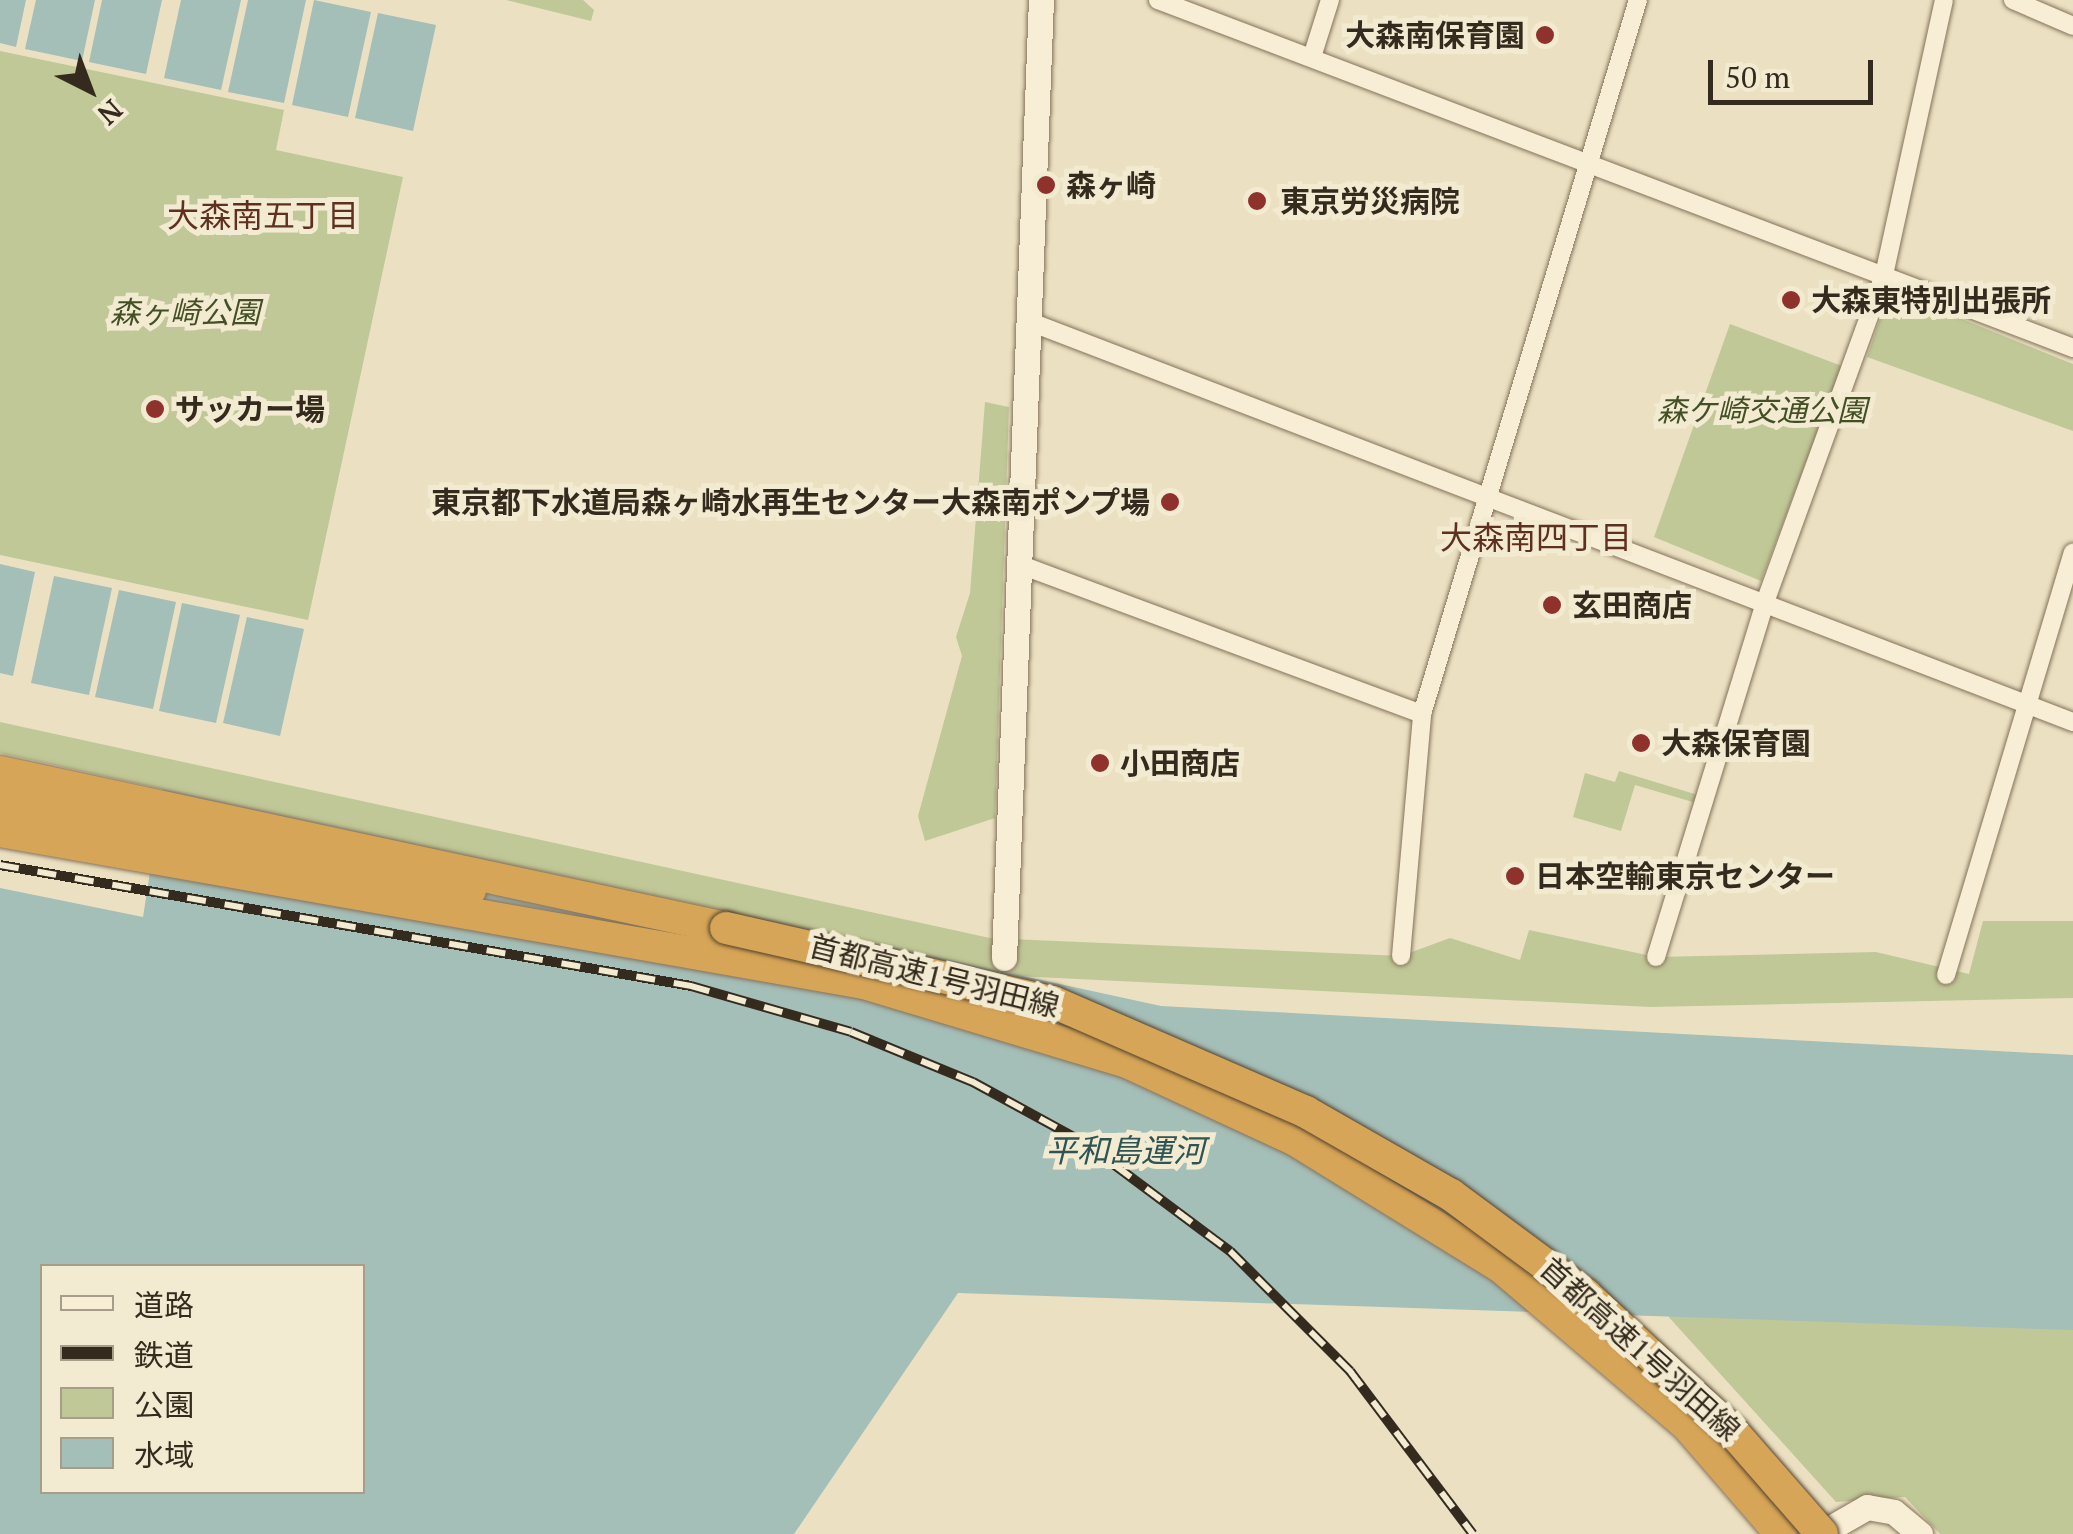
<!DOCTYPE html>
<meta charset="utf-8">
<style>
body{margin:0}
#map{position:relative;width:2073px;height:1534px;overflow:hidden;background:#ebe1c2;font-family:"PT Serif","Noto Sans JP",serif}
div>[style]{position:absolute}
.green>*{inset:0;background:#c0c897}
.water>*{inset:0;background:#a4beb8}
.roads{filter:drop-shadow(0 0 2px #84725a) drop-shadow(0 0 2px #84725a)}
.street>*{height:18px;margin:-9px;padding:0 9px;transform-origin:9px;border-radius:9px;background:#f7eed5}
.secondary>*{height:25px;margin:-12.5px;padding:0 12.5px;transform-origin:12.5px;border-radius:12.5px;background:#f7eed5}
.highway>*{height:32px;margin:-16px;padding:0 16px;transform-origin:16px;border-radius:16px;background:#d7a557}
.rail>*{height:10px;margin-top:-5px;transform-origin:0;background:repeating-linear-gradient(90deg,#f3ebd1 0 19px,#352a1e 0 38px);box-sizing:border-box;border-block:2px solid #352a1e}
.bridges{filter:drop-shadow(0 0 2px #52412e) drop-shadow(0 0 2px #52412e)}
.highway-bridge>*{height:32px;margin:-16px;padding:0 16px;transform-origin:16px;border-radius:16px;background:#d7a557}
.dots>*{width:28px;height:28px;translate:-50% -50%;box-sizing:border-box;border:5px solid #f3ebd1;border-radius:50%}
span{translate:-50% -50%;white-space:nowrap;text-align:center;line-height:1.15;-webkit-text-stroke:10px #f3ebd1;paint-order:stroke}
.poi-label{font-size:30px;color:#352a1e;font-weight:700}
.right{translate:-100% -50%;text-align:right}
.left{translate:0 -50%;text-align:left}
.park-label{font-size:30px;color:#435025;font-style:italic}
.street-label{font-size:30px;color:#352a1e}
.neighbourhood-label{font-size:32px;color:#5f301f}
.water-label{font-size:32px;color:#2e5453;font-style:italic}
.legend{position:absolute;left:40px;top:1264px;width:325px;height:230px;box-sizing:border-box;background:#f3ebd1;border:2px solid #a79e89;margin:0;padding:12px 18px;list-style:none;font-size:30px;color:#352a1e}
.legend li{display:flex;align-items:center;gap:20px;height:50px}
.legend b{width:50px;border:2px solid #a79e89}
.north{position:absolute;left:40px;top:40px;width:100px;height:100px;-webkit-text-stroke:8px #f3ebd1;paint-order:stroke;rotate:138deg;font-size:28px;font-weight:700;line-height:40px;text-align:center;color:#352a1e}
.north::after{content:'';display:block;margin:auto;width:35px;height:45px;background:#352a1e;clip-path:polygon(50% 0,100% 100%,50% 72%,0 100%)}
.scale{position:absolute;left:1708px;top:60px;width:165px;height:45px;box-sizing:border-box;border:5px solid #352a1e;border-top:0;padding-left:12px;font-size:30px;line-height:35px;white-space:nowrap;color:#352a1e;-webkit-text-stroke:8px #f3ebd1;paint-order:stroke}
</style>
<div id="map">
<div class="green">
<div style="clip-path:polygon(506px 0,583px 0,594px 10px,591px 21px)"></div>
<div style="clip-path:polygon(0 51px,284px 110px,276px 150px,403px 177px,308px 620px,0 555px)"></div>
<div style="clip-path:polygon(1890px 290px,2073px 364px,2073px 431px,1867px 357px)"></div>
<div style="clip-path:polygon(1730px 324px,1842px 366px,1761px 581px,1654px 537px)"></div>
<div style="clip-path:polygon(985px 402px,1009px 407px,995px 818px,925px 841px,918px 816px,962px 656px,956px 637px,970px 593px)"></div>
<div style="clip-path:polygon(0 722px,990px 938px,1401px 956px,1450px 938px,1520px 960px,1529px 930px,1656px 957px,1876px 952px,1969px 974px,1983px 921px,2073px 921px,2073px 998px,1650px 1007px,997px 975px,0 753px)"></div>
<div style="clip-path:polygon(1619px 771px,1698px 795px,1696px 803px,1635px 785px,1621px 831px,1573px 817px,1585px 773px,1615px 782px)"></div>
<div style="clip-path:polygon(1657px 1304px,2073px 1328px,2073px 1534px,1940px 1534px,1905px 1497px,1836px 1502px)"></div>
</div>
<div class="water">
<div style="clip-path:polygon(0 0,26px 0,16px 47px,0 43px)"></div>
<div style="clip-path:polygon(36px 0,95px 0,82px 61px,25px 49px)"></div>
<div style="clip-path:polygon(102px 0,162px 0,146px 74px,89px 62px)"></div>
<div style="clip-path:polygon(181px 0,241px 0,221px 90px,164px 78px)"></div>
<div style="clip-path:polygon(248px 0,306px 0,284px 103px,228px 92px)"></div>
<div style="clip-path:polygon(314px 0,371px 12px,348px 117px,292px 105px)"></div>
<div style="clip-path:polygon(378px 13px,436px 25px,413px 131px,355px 118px)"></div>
<div style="clip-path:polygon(0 564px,35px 572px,13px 676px,0 673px)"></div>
<div style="clip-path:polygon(54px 576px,112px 588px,89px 695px,31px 683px)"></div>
<div style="clip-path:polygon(119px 590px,176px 602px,153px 709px,95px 697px)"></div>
<div style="clip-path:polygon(182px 603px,240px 615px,216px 723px,159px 711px)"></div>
<div style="clip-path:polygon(247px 617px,304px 629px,280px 736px,223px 723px)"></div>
<div style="clip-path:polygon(evenodd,163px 789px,1161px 1006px,2073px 1055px,2073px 1330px,958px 1293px,794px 1534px,0 1534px,0 888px,143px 917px,163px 789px,42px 1266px,362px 1266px,362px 1492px,42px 1492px,42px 1266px)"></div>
</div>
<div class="roads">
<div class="street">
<div style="left:1158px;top:0;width:979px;rotate:20.82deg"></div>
<div style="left:2013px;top:0;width:65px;rotate:23.4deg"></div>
<div style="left:1312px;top:57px;width:60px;rotate:-72.5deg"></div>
<div style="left:1033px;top:323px;width:1114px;rotate:20.99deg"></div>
<div style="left:1021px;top:565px;width:428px;rotate:20.4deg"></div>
<div style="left:1401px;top:956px;width:243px;rotate:-85deg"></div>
<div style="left:1422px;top:714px;width:746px;rotate:-73.17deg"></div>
<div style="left:1656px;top:957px;width:368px;rotate:-72.9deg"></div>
<div style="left:1764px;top:605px;width:351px;rotate:-70deg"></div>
<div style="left:1884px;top:275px;width:281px;rotate:-77.7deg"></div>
<div style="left:1946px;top:975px;width:441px;rotate:-73.3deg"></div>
</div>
<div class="secondary">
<div style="left:1004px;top:958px;width:959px;rotate:-87.79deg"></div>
<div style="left:1820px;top:1534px;width:54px;rotate:-29.9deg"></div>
<div style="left:1867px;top:1507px;width:27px;rotate:10deg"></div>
<div style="left:1894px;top:1512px;width:34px;rotate:40deg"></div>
</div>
<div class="highway">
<div style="left:0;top:772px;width:743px;rotate:12.13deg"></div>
<div style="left:0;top:803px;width:478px;rotate:10.5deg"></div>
<div style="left:0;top:831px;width:877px;rotate:9.98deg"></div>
<div style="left:864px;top:983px;width:275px;rotate:16.7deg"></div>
<div style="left:1127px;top:1062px;width:184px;rotate:24.8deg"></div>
<div style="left:1294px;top:1139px;width:242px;rotate:31.7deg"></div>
<div style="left:1500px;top:1266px;width:245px;rotate:40.4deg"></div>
<div style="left:1687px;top:1425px;width:144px;rotate:49.2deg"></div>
</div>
</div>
<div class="rail">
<div style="left:0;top:865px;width:702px;rotate:9.93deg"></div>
<div style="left:691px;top:986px;width:166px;rotate:16deg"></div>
<div style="left:851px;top:1032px;width:132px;rotate:22.3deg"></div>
<div style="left:973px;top:1082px;width:128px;rotate:28.6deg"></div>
<div style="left:1085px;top:1143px;width:181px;rotate:36.7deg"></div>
<div style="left:1230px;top:1251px;width:170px;rotate:45deg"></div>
<div style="left:1350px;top:1371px;width:204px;rotate:53deg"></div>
</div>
<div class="bridges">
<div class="highway-bridge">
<div style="left:726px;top:928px;width:335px;rotate:12.8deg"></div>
<div style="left:1053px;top:1002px;width:276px;rotate:23.5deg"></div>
<div style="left:1306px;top:1112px;width:167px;rotate:29.8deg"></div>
<div style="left:1451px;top:1195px;width:168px;rotate:36.5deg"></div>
<div style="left:1586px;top:1295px;width:202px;rotate:43deg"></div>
<div style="left:1734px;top:1433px;width:134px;rotate:48.9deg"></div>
</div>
</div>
<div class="dots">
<div style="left:1545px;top:35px;background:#8f322e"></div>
<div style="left:1046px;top:185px;background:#8f322e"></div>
<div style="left:1257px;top:201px;background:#8f322e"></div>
<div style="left:1791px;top:300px;background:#8f322e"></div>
<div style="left:155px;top:409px;background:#8f322e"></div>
<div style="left:1170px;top:502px;background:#8f322e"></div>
<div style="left:1552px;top:605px;background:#8f322e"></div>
<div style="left:1641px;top:743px;background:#8f322e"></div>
<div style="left:1100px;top:763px;background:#8f322e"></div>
<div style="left:1515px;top:876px;background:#8f322e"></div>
</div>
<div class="poi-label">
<span class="right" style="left:1525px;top:35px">大森南保育園</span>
<span class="left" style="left:1066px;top:185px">森ヶ崎</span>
<span class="left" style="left:1280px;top:201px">東京労災病院</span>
<span class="left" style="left:1811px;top:300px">大森東特別出張所</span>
<span class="left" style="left:175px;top:409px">サッカー場</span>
<span class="right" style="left:1150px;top:502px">東京都下水道局森ヶ崎水再生センター大森南ポンプ場</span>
<span class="left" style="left:1572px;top:605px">玄田商店</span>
<span class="left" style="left:1661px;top:743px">大森保育園</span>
<span class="left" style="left:1120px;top:763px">小田商店</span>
<span class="left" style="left:1535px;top:876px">日本空輸東京センター</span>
</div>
<div class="park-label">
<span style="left:185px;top:312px">森ヶ崎公園</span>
<span style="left:1762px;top:410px">森ケ崎交通公園</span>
</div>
<div class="street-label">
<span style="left:934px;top:976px;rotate:14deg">首都高速1号羽田線</span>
<span style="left:1640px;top:1349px;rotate:42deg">首都高速1号羽田線</span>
</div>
<div class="neighbourhood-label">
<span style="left:263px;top:215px">大森南五丁目</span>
<span style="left:1536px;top:537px">大森南四丁目</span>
</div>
<div class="water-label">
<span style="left:1125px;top:1150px">平和島運河</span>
</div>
<ul class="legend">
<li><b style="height:12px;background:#f7eed5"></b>道路</li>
<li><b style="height:12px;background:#352a1e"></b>鉄道</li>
<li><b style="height:28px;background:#c0c897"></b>公園</li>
<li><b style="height:28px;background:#a4beb8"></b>水域</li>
</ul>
<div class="north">N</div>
<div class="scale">50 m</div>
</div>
